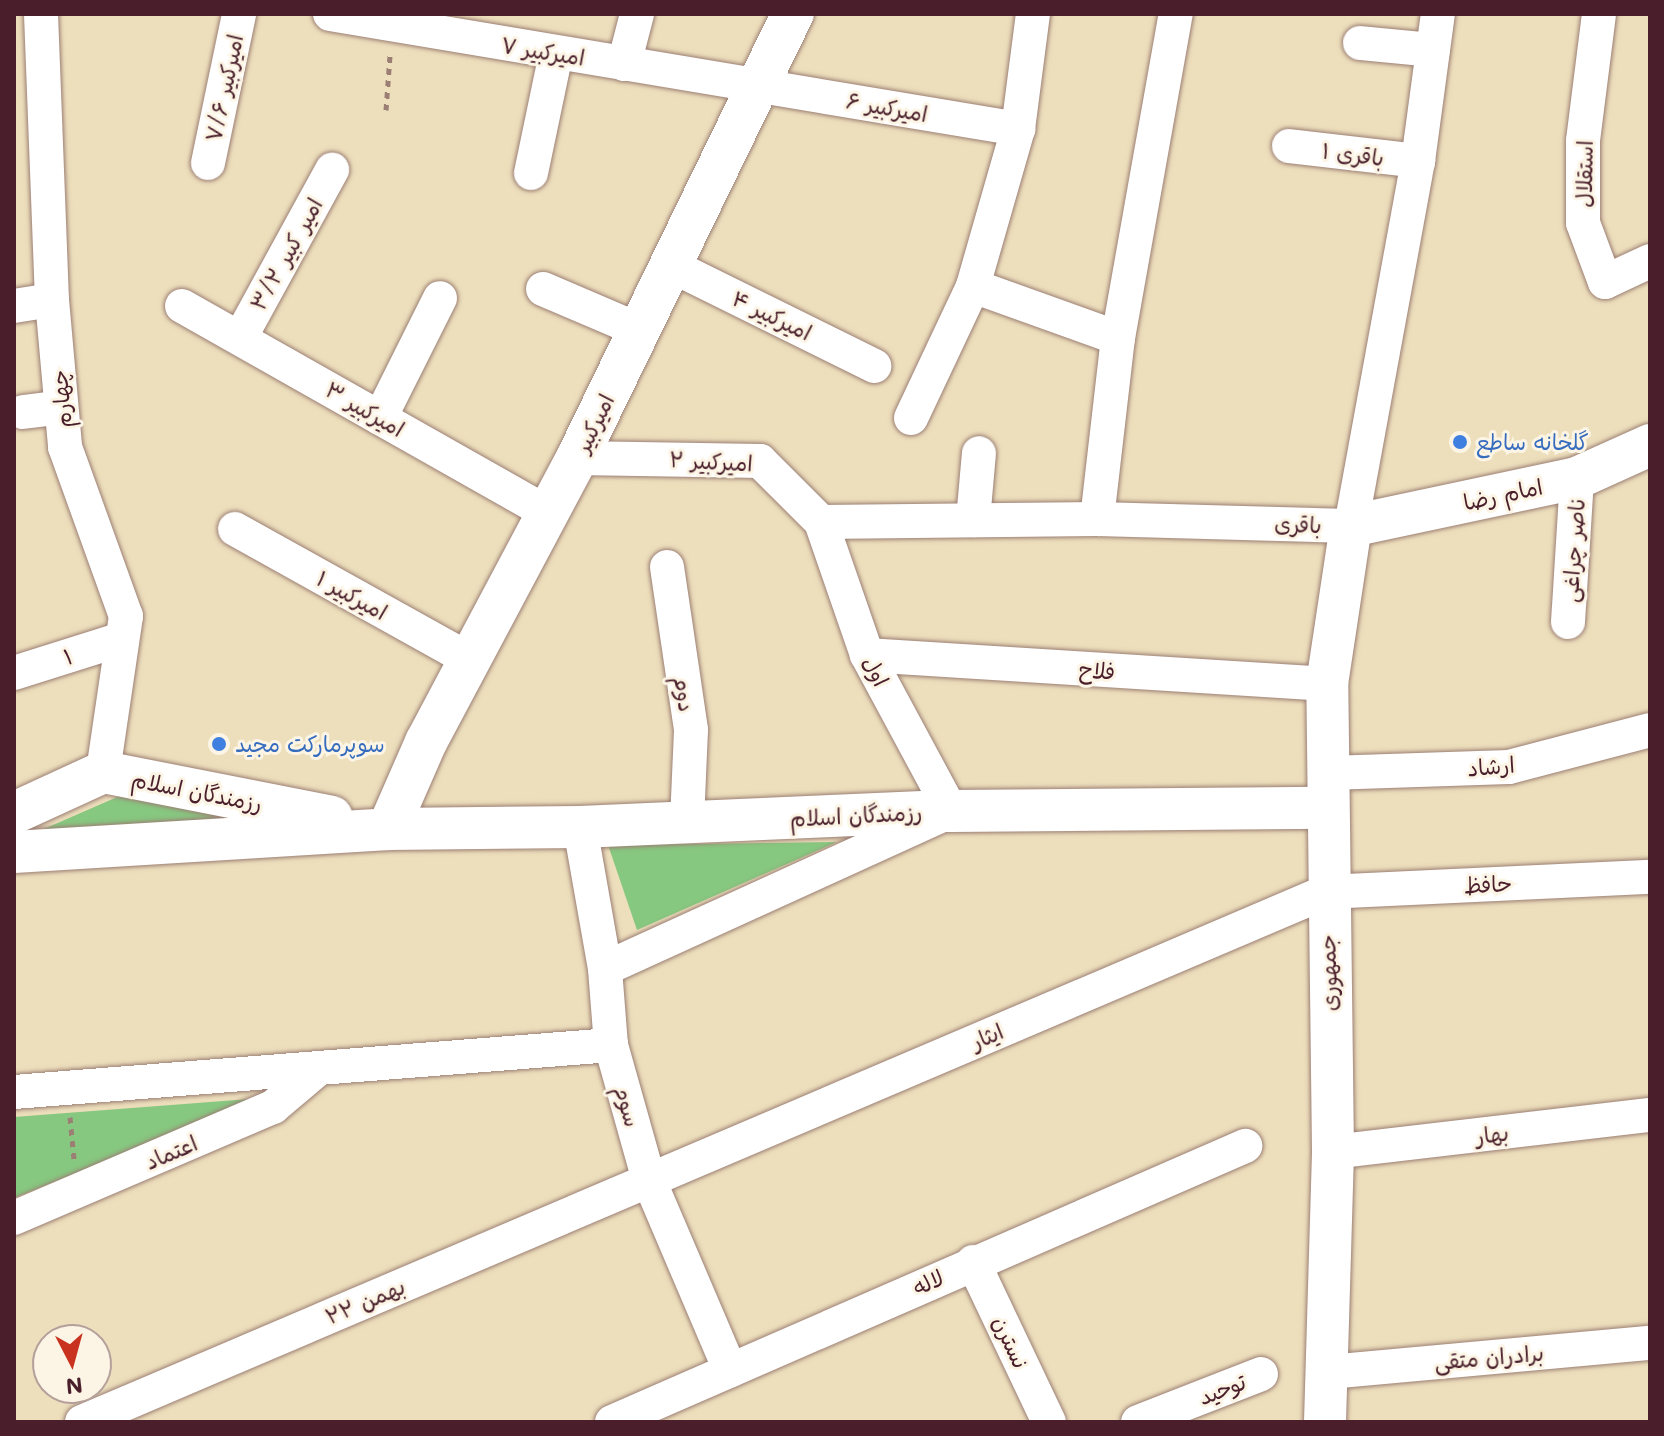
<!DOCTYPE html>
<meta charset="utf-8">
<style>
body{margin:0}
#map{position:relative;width:1664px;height:1436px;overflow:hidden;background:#eddfbc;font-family:Mali,"Playpen Sans Arabic",sans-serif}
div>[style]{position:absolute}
.green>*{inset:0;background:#87c880}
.path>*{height:5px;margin-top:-2.5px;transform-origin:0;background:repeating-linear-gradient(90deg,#9c7f74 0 6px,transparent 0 12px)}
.roads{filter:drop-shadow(0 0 2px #9c7f74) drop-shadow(0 0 2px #9c7f74)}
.minor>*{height:34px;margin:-17px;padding:0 17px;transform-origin:17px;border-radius:17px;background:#fff}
.tertiary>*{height:42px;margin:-21px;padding:0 21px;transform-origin:21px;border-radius:21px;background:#fff}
.dots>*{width:22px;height:22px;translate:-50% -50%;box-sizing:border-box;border:4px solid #fcf5e5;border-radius:50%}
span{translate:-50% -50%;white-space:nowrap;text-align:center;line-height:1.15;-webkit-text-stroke:6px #fcf5e5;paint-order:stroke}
.street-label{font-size:22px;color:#4a1f2b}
.shop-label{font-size:22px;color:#366cbe}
.left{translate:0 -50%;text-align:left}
.frame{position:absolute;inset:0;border:16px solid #4a1f2b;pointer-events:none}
.north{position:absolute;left:32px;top:1324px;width:80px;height:80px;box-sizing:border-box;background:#fcf5e5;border:2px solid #b59f9b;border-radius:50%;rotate:174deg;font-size:22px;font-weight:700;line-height:32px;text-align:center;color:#4a1f2b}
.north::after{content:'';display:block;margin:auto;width:28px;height:36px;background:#c8321e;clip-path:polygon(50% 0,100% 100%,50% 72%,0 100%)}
</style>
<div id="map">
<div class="green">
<div style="clip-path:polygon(131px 791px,294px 825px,14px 842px)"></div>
<div style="clip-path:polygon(837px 842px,637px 930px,608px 845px)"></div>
<div style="clip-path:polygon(262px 1098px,14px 1198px,14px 1117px)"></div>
</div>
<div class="path">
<div style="left:386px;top:110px;width:55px;rotate:-85.8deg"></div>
<div style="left:70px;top:1117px;width:42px;rotate:84.6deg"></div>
</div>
<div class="roads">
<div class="minor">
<div style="left:41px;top:14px;width:286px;rotate:87.8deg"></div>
<div style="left:52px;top:300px;width:148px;rotate:84.9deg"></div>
<div style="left:65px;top:447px;width:180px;rotate:70.2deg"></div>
<div style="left:126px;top:616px;width:158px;rotate:98.4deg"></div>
<div style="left:330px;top:14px;width:698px;rotate:9.49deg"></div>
<div style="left:1599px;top:14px;width:128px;rotate:97.2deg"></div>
<div style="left:1583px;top:141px;width:82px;rotate:90deg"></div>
<div style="left:1583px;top:223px;width:63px;rotate:69.6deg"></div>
<div style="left:1605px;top:282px;width:50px;rotate:-25deg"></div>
<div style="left:1360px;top:43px;width:73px;rotate:5.5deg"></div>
<div style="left:624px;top:64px;width:52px;rotate:-75.4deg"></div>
<div style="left:1289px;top:146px;width:130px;rotate:6.6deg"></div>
<div style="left:208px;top:163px;width:152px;rotate:-78.2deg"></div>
<div style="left:531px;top:173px;width:123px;rotate:-78.2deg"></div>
<div style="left:670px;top:265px;width:228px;rotate:26.3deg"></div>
<div style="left:973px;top:286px;width:154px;rotate:19.7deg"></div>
<div style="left:543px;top:289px;width:104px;rotate:23.1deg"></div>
<div style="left:14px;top:306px;width:38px;rotate:-9deg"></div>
<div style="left:182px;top:306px;width:420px;rotate:29.5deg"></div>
<div style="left:240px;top:338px;width:192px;rotate:-61.3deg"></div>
<div style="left:23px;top:412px;width:38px;rotate:-7deg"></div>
<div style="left:380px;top:418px;width:134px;rotate:-63.4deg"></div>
<div style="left:911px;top:418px;width:146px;rotate:-64.8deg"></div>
<div style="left:973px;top:286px;width:163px;rotate:-74deg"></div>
<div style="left:1018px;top:129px;width:116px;rotate:-82.6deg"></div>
<div style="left:577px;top:458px;width:183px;rotate:0.9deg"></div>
<div style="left:760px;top:461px;width:86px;rotate:45deg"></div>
<div style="left:821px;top:522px;width:141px;rotate:70.9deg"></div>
<div style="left:867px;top:655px;width:177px;rotate:61.7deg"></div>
<div style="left:951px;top:811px;width:380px;rotate:155.5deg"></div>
<div style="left:1097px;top:519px;width:182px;rotate:-83.4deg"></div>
<div style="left:1118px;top:338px;width:329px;rotate:-79.9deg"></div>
<div style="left:973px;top:520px;width:67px;rotate:-84.9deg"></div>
<div style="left:821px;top:522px;width:276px;rotate:-0.6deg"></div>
<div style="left:1097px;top:519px;width:254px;rotate:1.6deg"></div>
<div style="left:1351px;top:526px;width:371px;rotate:-79.6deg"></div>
<div style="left:1418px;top:161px;width:148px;rotate:-82.3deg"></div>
<div style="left:235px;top:529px;width:269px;rotate:29.1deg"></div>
<div style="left:667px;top:567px;width:165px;rotate:81.6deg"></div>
<div style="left:691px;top:730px;width:92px;rotate:92.5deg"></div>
<div style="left:1568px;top:622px;width:144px;rotate:-86.4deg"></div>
<div style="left:867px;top:655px;width:461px;rotate:3.6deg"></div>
<div style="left:14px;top:673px;width:113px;rotate:-17.5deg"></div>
<div style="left:1328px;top:773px;width:181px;rotate:-1.9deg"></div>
<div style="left:1509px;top:767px;width:146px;rotate:-14.7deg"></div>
<div style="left:580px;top:827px;width:144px;rotate:80deg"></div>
<div style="left:605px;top:969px;width:76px;rotate:85.5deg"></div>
<div style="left:611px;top:1045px;width:140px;rotate:74.3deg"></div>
<div style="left:649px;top:1180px;width:207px;rotate:66.9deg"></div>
<div style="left:14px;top:1092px;width:599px;rotate:-4.5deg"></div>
<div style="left:1333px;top:1152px;width:319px;rotate:-6.7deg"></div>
<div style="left:14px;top:1218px;width:282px;rotate:-23.2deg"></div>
<div style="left:273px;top:1107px;width:59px;rotate:-40.2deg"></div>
<div style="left:973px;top:1262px;width:177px;rotate:64.6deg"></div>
<div style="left:1329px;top:1372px;width:322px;rotate:-5.2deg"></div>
<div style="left:82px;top:1422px;width:1352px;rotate:-23.08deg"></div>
<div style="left:1326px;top:892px;width:324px;rotate:-2.7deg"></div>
<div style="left:612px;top:1422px;width:691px;rotate:-23.56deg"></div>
<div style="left:1138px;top:1422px;width:132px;rotate:-21.3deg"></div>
</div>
<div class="tertiary">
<div style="left:14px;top:813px;width:98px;rotate:-24.7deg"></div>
<div style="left:103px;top:772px;width:233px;rotate:11.1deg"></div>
<div style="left:388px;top:829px;width:95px;rotate:-66.4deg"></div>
<div style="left:426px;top:742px;width:322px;rotate:-62deg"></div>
<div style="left:577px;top:458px;width:494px;rotate:-64.1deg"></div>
<div style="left:14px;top:852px;width:375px;rotate:-3.5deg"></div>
<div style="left:388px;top:829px;width:192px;rotate:-0.6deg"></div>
<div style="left:580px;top:827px;width:371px;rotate:-2.5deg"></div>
<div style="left:951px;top:811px;width:374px;rotate:-0.5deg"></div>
<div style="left:1325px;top:1422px;width:270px;rotate:-88.3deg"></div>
<div style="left:1333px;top:1152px;width:468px;rotate:-90.7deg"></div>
<div style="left:1327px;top:684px;width:160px;rotate:-81.4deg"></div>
<div style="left:1351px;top:526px;width:231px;rotate:-12deg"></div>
<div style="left:1577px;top:478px;width:80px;rotate:-24.3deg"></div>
</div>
</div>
<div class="dots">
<div style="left:1460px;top:442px;background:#3f7fe0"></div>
<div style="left:219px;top:744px;background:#3f7fe0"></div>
</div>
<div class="street-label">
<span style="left:543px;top:51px;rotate:9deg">امیرکبیر ۷</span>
<span style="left:224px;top:88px;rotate:-78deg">امیرکبیر ۷/۶</span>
<span style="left:887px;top:107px;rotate:10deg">امیرکبیر ۶</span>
<span style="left:1353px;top:154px;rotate:7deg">باقری ۱</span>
<span style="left:1584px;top:174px;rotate:-89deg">استقلال</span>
<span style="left:286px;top:254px;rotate:-61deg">امیر کبیر ۳/۲</span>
<span style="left:772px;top:315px;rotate:26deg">امیرکبیر ۴</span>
<span style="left:61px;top:399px;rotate:-95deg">چهارم</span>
<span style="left:365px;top:409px;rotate:30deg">امیرکبیر ۳</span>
<span style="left:594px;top:423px;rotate:-64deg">امیرکبیر</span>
<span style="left:711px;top:461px;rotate:3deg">امیرکبیر ۲</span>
<span style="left:1503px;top:494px;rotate:-12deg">امام رضا</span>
<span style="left:1298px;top:524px;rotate:2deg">باقری</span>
<span style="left:1573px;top:550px;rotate:-86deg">ناصر چراغی</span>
<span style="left:352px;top:595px;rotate:29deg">امیرکبیر ۱</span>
<span style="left:68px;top:656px;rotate:-18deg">۱</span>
<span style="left:1097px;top:670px;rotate:4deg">فلاح</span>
<span style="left:876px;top:671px;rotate:63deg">اول</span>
<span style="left:685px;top:694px;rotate:82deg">دوم</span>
<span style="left:1491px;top:766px;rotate:-5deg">ارشاد</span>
<span style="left:197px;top:791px;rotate:11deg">رزمندگان اسلام</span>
<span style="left:856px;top:815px;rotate:-3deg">رزمندگان اسلام</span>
<span style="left:1488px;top:884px;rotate:-3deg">حافظ</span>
<span style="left:1328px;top:973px;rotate:-92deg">جمهوری</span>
<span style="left:987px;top:1036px;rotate:-23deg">ایثار</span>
<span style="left:628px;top:1106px;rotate:74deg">سوم</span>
<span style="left:1492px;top:1134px;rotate:-7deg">بهار</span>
<span style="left:171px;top:1152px;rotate:-23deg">اعتماد</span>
<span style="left:928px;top:1282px;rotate:-24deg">لاله</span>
<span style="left:365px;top:1301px;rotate:-23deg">۲۲ بهمن</span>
<span style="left:1011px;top:1342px;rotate:65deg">نسترن</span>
<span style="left:1489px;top:1357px;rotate:-5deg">برادران متقی</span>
<span style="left:1222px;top:1389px;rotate:-21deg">توحید</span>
</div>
<div class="shop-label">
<span class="left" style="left:1476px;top:442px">گلخانه ساطع</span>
<span class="left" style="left:235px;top:744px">سوپرمارکت مجید</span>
</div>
<div class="frame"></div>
<div class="north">N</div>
</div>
